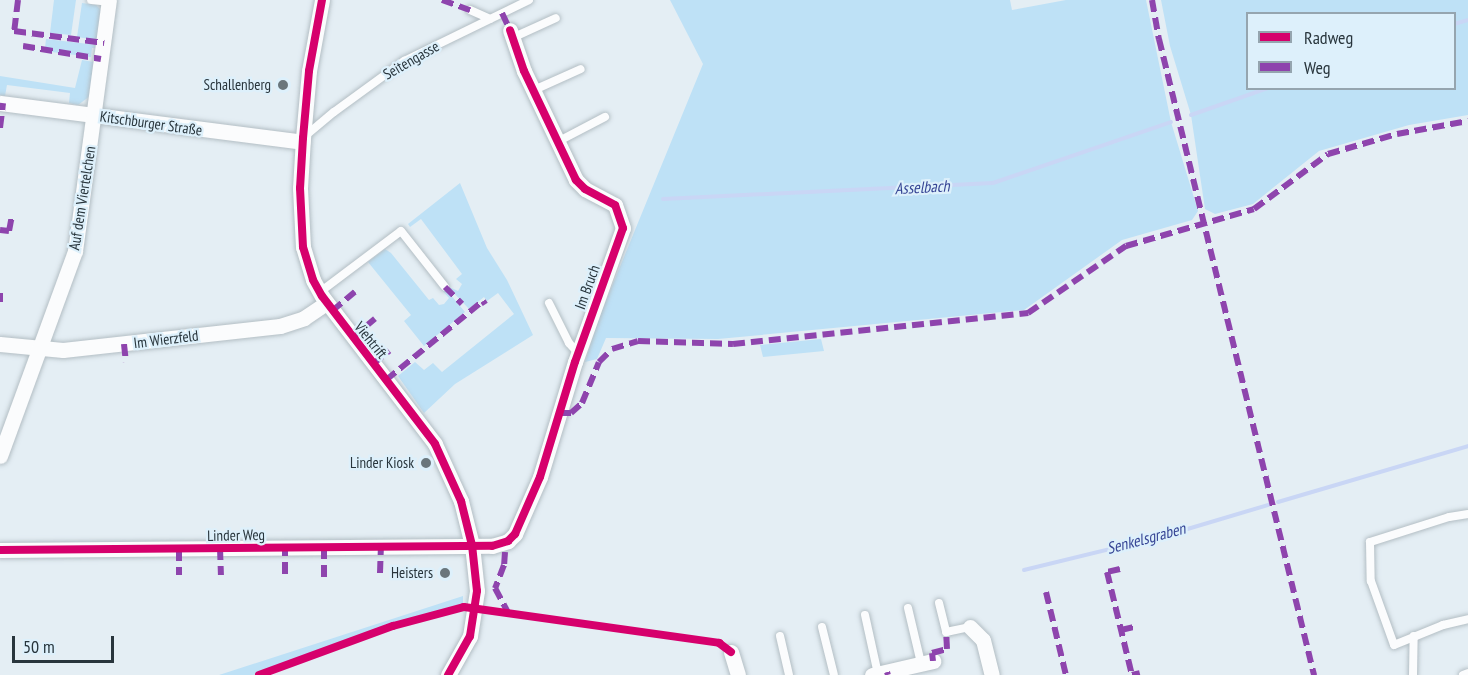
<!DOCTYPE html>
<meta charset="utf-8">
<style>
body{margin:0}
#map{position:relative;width:1468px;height:675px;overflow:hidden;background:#e4eef4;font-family:"PT Sans Narrow",sans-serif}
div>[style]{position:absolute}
.green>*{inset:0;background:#bee1f6}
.stream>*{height:4px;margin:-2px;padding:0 2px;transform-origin:2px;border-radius:2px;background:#c9d6f5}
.roads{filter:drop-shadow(0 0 2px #b3bec4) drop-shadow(0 0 2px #b3bec4)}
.service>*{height:8px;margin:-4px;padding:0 4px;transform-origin:4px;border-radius:4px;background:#fbfcfd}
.minor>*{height:15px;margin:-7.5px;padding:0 7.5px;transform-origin:7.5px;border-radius:7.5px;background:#fbfcfd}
.quiet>*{height:6px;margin-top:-3px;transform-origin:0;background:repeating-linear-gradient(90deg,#8e44ad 0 12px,transparent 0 18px)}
.cycleway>*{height:8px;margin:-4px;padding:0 4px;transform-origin:4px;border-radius:4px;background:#d6006c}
.dots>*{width:16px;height:16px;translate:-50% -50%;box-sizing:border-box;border:3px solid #ddf0fb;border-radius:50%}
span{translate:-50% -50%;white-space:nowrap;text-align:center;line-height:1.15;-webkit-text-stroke:4.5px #ddf0fb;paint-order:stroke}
.street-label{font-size:15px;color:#28353c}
.poi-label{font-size:15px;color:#28353c}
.right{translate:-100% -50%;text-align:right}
.water-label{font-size:16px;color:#364595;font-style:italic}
.legend{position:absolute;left:1246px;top:12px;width:210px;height:78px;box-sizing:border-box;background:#ddf0fb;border:2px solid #95a5af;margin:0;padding:8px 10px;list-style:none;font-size:18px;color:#28353c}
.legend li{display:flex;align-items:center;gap:12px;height:30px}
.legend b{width:30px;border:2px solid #95a5af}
.scale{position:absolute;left:12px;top:636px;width:102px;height:27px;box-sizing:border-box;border:3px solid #28353c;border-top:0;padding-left:8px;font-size:18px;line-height:21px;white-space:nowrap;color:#28353c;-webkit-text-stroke:4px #ddf0fb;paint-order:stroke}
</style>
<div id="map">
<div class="green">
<div style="clip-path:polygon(54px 0,76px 0,71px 35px,50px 33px)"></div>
<div style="clip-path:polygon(670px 0,1010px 0,1012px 10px,1066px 0,1146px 0,1171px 122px,1198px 211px,1192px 220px,1122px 240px,1024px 310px,718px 339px,606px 338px,597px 359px,585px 362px,599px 318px,703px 64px)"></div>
<div style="clip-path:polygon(evenodd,1161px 0,1468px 0,1468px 115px,1409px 125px,1319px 151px,1253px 204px,1215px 214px,1205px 209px,1191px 115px,1170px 46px,1161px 0,1248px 14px,1454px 14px,1454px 88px,1248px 88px,1248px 14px)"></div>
<div style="clip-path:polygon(82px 3px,96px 5px,101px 10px,97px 40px,77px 37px)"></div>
<div style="clip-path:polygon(46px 39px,97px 45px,96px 48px,92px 48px,91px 57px,52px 52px,45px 48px)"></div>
<div style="clip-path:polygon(82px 60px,94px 62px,90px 96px,78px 105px,69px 103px,70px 93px,7px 85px,5px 96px,0 95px,0 76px,75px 88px)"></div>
<div style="clip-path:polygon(460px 183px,487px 248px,507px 280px,533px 335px,455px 384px,424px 413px,398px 376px,415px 362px,424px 370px,433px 363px,442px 372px,514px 314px,498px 293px,487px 301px,484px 297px,469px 309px,447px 286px,458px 291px,462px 284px,456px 279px,462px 274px,421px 219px,410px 227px,408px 224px)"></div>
<div style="clip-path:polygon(385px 249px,391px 253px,429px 300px,433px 298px,439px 305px,444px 304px,449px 298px,442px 290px,445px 288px,465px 312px,424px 346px,404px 321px,411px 315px,368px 262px)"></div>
<div style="clip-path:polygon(821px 339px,824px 351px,763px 357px,760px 345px)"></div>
<div style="clip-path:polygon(463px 596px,463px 604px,389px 624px,253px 675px,219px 675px)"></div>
</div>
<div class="stream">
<div style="left:1454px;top:24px;width:15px;rotate:-16deg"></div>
<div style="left:1191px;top:115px;width:82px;rotate:-19.3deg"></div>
<div style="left:663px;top:199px;width:330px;rotate:-2.8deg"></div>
<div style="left:993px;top:183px;width:188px;rotate:-18.9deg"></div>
<div style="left:1278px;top:502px;width:198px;rotate:-16.4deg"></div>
<div style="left:1024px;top:570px;width:144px;rotate:-13.7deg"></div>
<div style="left:1164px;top:536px;width:109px;rotate:-16.6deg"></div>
</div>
<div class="roads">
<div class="service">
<div style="left:91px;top:0;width:18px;rotate:6deg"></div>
<div style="left:470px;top:10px;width:22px;rotate:24deg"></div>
<div style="left:512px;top:38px;width:48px;rotate:-24.4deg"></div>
<div style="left:534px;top:90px;width:51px;rotate:-24.1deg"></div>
<div style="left:304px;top:137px;width:39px;rotate:-40deg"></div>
<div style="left:334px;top:112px;width:87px;rotate:-36.1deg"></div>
<div style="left:404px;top:61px;width:139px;rotate:-26deg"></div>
<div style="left:559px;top:141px;width:52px;rotate:-27.6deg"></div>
<div style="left:320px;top:292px;width:101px;rotate:-37deg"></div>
<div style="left:401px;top:231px;width:71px;rotate:51.8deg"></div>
<div style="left:549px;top:303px;width:45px;rotate:63.4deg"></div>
<div style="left:569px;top:343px;width:13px;rotate:48deg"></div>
<div style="left:1468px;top:514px;width:19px;rotate:171deg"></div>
<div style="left:1449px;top:517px;width:83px;rotate:162.4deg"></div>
<div style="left:1370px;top:542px;width:39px;rotate:89deg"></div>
<div style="left:1371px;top:581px;width:68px;rotate:70.2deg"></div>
<div style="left:1394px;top:645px;width:53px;rotate:-22.2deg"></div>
<div style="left:1443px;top:625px;width:26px;rotate:-13deg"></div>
<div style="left:939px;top:603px;width:30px;rotate:76deg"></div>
<div style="left:946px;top:632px;width:25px;rotate:-12deg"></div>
<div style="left:908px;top:608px;width:57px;rotate:76.7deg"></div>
<div style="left:865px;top:615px;width:60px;rotate:77.6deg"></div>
<div style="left:822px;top:627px;width:49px;rotate:76deg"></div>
<div style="left:780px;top:636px;width:40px;rotate:77deg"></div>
<div style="left:1413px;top:675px;width:39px;rotate:-89deg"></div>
<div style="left:1463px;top:675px;width:5px;rotate:-22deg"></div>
</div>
<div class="minor">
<div style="left:322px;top:0;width:72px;rotate:100.4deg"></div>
<div style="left:309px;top:71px;width:67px;rotate:95.1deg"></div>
<div style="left:303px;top:138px;width:50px;rotate:93.4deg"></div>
<div style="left:300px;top:188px;width:59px;rotate:87.1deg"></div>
<div style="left:303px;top:247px;width:34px;rotate:73deg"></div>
<div style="left:313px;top:280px;width:18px;rotate:61deg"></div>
<div style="left:322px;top:296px;width:186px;rotate:52.6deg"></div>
<div style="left:435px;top:444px;width:63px;rotate:65.5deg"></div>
<div style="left:461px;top:501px;width:45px;rotate:76deg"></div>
<div style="left:472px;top:545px;width:46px;rotate:83.8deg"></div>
<div style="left:477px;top:591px;width:46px;rotate:98.8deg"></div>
<div style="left:470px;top:636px;width:45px;rotate:119.4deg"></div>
<div style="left:0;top:103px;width:305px;rotate:7.3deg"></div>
<div style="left:0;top:344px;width:63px;rotate:5.4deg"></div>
<div style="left:63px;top:350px;width:218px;rotate:-6.3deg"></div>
<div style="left:280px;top:326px;width:25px;rotate:-18deg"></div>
<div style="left:304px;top:318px;width:27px;rotate:-34deg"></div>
<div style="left:0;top:456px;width:218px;rotate:-69.9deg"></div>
<div style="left:75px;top:251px;width:253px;rotate:-82.3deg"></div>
<div style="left:0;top:550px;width:492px;rotate:-0.5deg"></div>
<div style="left:492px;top:546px;width:17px;rotate:-17deg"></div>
<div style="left:508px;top:541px;width:10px;rotate:-45deg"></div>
<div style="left:515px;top:534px;width:62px;rotate:-66.3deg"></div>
<div style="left:540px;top:477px;width:120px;rotate:-73.1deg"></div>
<div style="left:575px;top:362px;width:142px;rotate:-70.3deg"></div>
<div style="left:623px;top:228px;width:24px;rotate:-109deg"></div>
<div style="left:615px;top:205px;width:34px;rotate:-152deg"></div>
<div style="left:585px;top:189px;width:13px;rotate:-135deg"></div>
<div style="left:576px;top:180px;width:121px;rotate:-115.5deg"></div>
<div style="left:524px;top:71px;width:43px;rotate:-108.9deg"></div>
<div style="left:970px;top:627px;width:18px;rotate:45deg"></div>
<div style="left:983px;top:640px;width:36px;rotate:76deg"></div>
<div style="left:731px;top:652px;width:24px;rotate:73deg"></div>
<div style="left:872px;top:675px;width:63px;rotate:-12.9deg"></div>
</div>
</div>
<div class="quiet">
<div style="left:18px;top:0;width:31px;rotate:97deg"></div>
<div style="left:14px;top:31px;width:91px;rotate:7.6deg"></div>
<div style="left:442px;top:0;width:30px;rotate:20deg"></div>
<div style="left:1152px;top:0;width:40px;rotate:80deg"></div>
<div style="left:1159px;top:39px;width:655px;rotate:76.3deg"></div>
<div style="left:502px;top:13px;width:19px;rotate:65deg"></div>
<div style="left:23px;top:46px;width:79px;rotate:9.5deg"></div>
<div style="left:0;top:128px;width:25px;rotate:-83deg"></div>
<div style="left:0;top:230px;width:9px;rotate:6deg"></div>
<div style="left:9px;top:231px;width:16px;rotate:-79deg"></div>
<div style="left:445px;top:287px;width:24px;rotate:45deg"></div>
<div style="left:0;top:293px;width:9px;rotate:90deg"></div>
<div style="left:332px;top:311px;width:30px;rotate:-40deg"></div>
<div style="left:352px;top:338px;width:31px;rotate:-40deg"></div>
<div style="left:124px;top:344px;width:18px;rotate:84deg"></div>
<div style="left:373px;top:364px;width:21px;rotate:-39deg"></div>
<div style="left:386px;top:380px;width:125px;rotate:-39.2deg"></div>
<div style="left:483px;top:301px;width:4px;rotate:56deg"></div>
<div style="left:560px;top:413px;width:11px"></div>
<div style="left:571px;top:413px;width:15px;rotate:-42deg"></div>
<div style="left:582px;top:403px;width:44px;rotate:-67.5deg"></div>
<div style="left:599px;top:362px;width:18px;rotate:-45deg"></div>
<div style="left:612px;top:349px;width:27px;rotate:-17deg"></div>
<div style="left:638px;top:341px;width:95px;rotate:1.8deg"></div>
<div style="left:733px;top:344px;width:297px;rotate:-6deg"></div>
<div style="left:1028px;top:313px;width:119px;rotate:-34.4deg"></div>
<div style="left:1126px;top:246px;width:133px;rotate:-16.1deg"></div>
<div style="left:1254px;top:209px;width:92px;rotate:-36.6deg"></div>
<div style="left:1328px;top:154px;width:72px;rotate:-16.2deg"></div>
<div style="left:1397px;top:134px;width:72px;rotate:-10.4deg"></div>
<div style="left:324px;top:547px;width:31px;rotate:90deg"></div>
<div style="left:220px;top:548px;width:27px;rotate:88deg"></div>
<div style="left:179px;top:549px;width:26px;rotate:90deg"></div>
<div style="left:505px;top:552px;width:13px;rotate:94deg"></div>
<div style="left:504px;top:565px;width:25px;rotate:111deg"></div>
<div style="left:495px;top:588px;width:27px;rotate:62deg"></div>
<div style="left:1120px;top:569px;width:13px;rotate:167deg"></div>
<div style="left:1107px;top:572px;width:106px;rotate:76.4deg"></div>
<div style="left:1132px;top:675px;width:8px;rotate:-14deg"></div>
<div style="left:380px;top:573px;width:27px;rotate:-88deg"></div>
<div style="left:285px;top:574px;width:26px;rotate:-90deg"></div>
<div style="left:1046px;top:592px;width:85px;rotate:76.5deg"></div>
<div style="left:1121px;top:630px;width:17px;rotate:-13deg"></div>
<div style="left:933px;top:661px;width:8px;rotate:-97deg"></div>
<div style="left:932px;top:653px;width:16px;rotate:-15deg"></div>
<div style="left:947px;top:649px;width:17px;rotate:-93deg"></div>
<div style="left:887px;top:672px;width:3px;rotate:72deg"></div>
</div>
<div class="cycleway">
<div style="left:322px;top:0;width:72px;rotate:100.4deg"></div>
<div style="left:309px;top:71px;width:67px;rotate:95.1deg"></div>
<div style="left:303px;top:138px;width:50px;rotate:93.4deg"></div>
<div style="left:300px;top:188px;width:59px;rotate:87.1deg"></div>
<div style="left:303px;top:247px;width:34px;rotate:73deg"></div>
<div style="left:313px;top:280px;width:18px;rotate:61deg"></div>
<div style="left:322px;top:296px;width:186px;rotate:52.6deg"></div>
<div style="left:435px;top:444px;width:63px;rotate:65.5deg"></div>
<div style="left:461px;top:501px;width:45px;rotate:76deg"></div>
<div style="left:472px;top:545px;width:46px;rotate:83.8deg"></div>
<div style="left:477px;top:591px;width:46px;rotate:98.8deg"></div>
<div style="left:470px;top:636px;width:45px;rotate:119.4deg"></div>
<div style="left:0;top:550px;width:492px;rotate:-0.5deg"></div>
<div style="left:492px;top:546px;width:17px;rotate:-17deg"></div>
<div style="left:508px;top:541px;width:10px;rotate:-45deg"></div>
<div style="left:515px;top:534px;width:62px;rotate:-66.3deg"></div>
<div style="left:540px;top:477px;width:120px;rotate:-73.1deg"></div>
<div style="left:575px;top:362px;width:142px;rotate:-70.3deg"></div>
<div style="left:623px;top:228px;width:24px;rotate:-109deg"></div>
<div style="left:615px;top:205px;width:34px;rotate:-152deg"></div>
<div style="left:585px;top:189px;width:13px;rotate:-135deg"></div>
<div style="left:576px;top:180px;width:121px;rotate:-115.5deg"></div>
<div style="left:524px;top:71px;width:43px;rotate:-108.9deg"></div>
<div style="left:259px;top:675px;width:143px;rotate:-20.1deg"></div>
<div style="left:393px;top:626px;width:73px;rotate:-15deg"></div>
<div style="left:464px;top:607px;width:258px;rotate:8deg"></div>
<div style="left:719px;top:643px;width:15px;rotate:37deg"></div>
</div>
<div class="dots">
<div style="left:283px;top:85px;background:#6a767c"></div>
<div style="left:426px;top:463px;background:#6a767c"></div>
<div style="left:445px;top:573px;background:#6a767c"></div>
</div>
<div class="street-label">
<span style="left:411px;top:60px;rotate:-30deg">Seitengasse</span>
<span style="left:151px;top:123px;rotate:8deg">Kitschburger Straße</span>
<span style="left:82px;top:198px;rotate:-81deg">Auf dem Viertelchen</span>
<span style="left:587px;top:287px;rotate:-70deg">Im Bruch</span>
<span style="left:166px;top:339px;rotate:-7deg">Im Wierzfeld</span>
<span style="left:371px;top:340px;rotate:51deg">Viehtrift</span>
<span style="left:236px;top:535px;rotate:-1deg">Linder Weg</span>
</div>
<div class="poi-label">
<span class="right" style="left:271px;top:85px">Schallenberg</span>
<span class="right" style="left:414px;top:463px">Linder Kiosk</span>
<span class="right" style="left:433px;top:573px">Heisters</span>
</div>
<div class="water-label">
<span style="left:922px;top:187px;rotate:-3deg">Asselbach</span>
<span style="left:1146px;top:538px;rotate:-15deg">Senkelsgraben</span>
</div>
<ul class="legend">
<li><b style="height:8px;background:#d6006c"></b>Radweg</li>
<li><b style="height:8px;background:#8e44ad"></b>Weg</li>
</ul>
<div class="scale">50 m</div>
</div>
